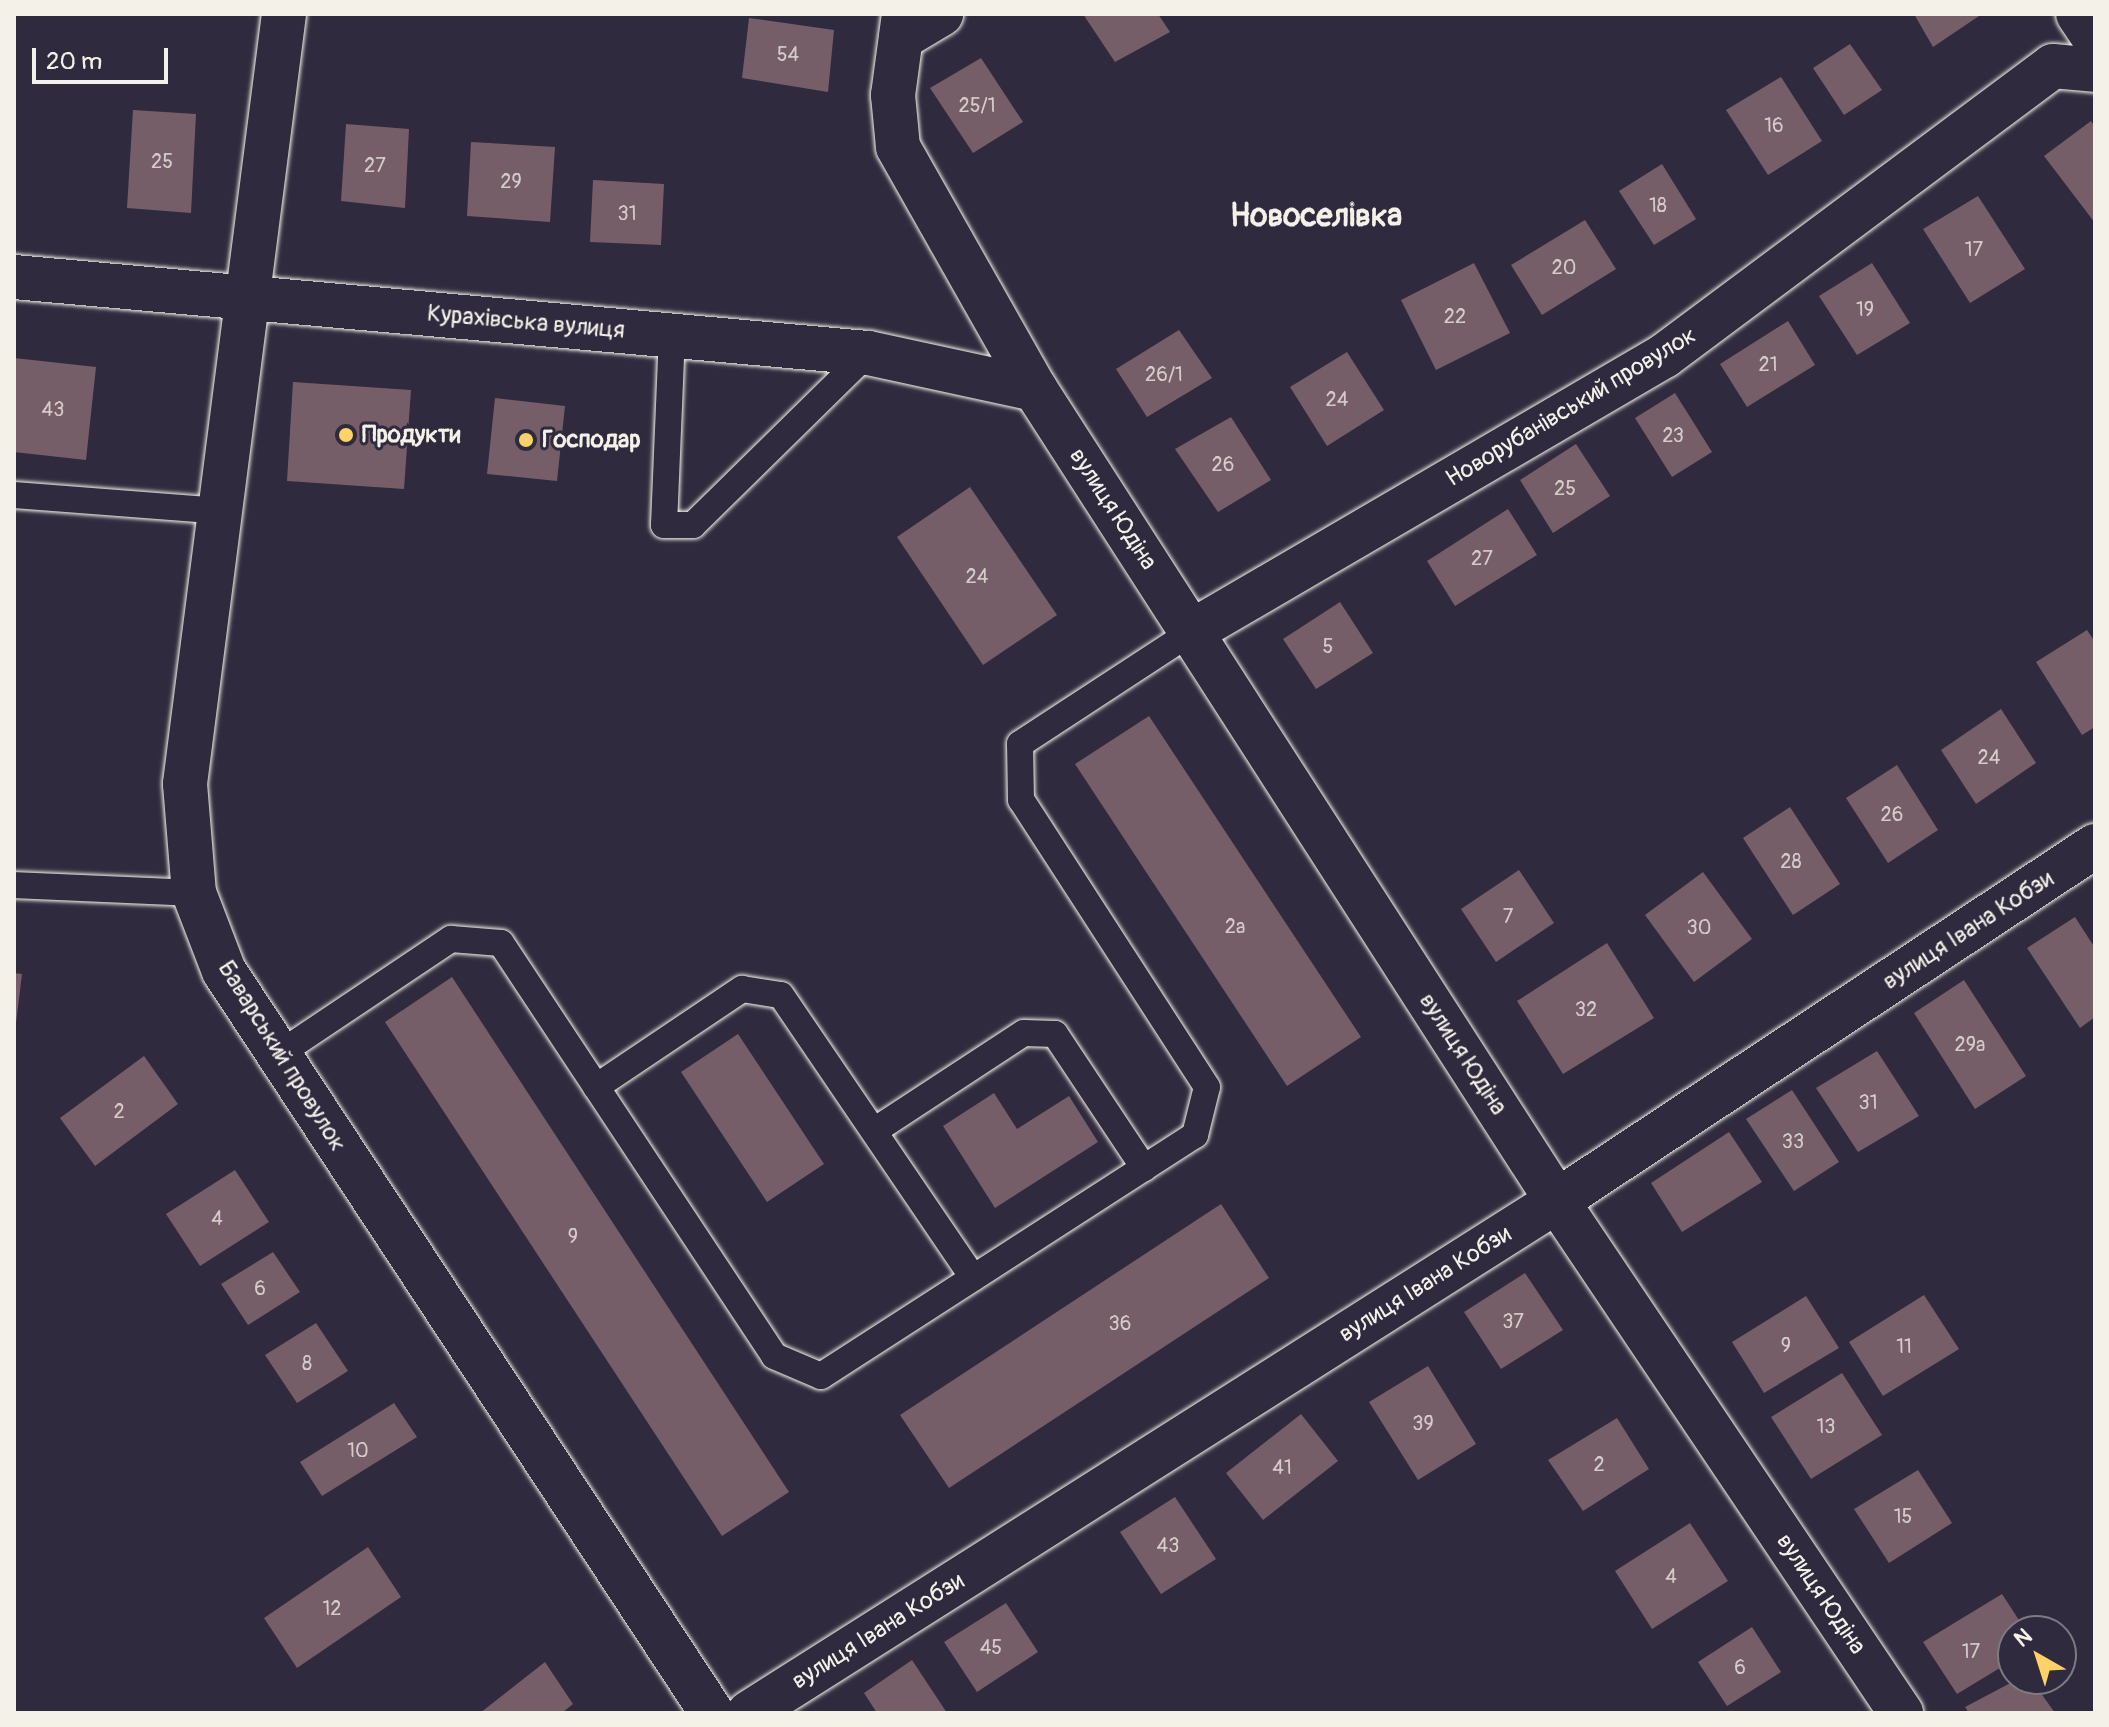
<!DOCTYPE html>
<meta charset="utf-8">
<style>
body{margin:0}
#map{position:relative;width:2109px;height:1727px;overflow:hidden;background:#2f2a3d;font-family:Pangolin,sans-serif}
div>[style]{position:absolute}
.building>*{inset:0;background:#765e68}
.roads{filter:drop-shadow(0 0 2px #f4f1e8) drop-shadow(0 0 2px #f4f1e8)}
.service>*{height:26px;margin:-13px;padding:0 13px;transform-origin:13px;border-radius:13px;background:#2f2a3d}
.minor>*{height:44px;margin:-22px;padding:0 22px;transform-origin:22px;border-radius:22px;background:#2f2a3d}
.dots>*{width:22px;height:22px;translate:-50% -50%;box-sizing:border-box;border:4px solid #2f2a3d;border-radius:50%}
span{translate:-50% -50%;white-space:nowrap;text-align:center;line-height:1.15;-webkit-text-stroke:6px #2f2a3d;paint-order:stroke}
.number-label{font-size:20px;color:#d4ccc8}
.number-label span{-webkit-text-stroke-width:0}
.street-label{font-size:24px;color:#f4f1e8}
.poi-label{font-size:24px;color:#f4f1e8;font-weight:700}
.left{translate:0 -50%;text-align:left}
.district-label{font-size:32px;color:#f4f1e8;font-weight:700}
.frame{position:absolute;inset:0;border:16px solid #f4f1e8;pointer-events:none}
.north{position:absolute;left:1997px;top:1615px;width:80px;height:80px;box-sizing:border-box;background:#2f2a3d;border:2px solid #7e7a81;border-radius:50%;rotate:321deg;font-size:22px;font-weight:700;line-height:32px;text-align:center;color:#f4f1e8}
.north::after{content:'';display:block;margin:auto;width:28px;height:36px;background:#ffd166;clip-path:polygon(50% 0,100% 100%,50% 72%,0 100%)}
.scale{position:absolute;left:32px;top:48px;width:136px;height:36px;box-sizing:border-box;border:4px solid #f4f1e8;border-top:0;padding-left:10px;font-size:24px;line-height:28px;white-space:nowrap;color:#f4f1e8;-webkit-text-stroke:6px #2f2a3d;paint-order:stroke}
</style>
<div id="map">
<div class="building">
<div style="clip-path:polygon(1083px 14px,1158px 14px,1170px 32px,1115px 62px)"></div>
<div style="clip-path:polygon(1914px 14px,1982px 14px,1933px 47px)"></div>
<div style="clip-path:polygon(749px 18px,834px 30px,828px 92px,742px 78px)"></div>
<div style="clip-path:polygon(1850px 44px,1882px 90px,1844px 115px,1813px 68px)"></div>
<div style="clip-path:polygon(981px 58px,1023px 122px,973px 153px,930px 88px)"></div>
<div style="clip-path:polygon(1781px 77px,1822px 141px,1768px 175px,1726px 110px)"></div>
<div style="clip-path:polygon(133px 110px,196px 114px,191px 213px,127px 208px)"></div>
<div style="clip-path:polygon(2091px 121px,2095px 127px,2095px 223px,2044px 156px)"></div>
<div style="clip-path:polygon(346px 124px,409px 129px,405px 208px,341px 201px)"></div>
<div style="clip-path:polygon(471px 142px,555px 147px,550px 222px,467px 216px)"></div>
<div style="clip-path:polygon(1662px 164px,1696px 219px,1654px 245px,1619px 191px)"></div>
<div style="clip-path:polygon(593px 180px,664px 184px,661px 245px,590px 242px)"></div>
<div style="clip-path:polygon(1978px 196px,2025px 269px,1970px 303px,1923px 229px)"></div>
<div style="clip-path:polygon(1585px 220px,1616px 269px,1542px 315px,1511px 265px)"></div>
<div style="clip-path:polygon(1474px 263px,1510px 333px,1436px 370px,1401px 300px)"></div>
<div style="clip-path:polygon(1872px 263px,1910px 323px,1857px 355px,1819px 296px)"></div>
<div style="clip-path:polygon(1788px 321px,1815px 365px,1747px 407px,1720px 364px)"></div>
<div style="clip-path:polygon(1179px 330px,1212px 378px,1147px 417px,1116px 369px)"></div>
<div style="clip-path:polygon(1347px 352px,1384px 410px,1327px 446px,1290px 387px)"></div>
<div style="clip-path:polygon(14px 358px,96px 367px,86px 460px,14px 452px)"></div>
<div style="clip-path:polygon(293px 382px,411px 390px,404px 489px,287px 481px)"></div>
<div style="clip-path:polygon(1675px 393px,1712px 452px,1672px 477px,1635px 418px)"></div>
<div style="clip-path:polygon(495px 398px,565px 406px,557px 481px,487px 474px)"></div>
<div style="clip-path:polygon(1231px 417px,1271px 480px,1218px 512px,1175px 449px)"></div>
<div style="clip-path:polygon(1576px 444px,1610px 496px,1553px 533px,1520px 480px)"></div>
<div style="clip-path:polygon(970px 487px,1057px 615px,983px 665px,897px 537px)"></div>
<div style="clip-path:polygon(1508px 509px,1537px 555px,1455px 606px,1427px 561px)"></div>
<div style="clip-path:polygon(1340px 602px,1373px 653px,1316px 689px,1283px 639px)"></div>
<div style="clip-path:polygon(2087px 630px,2095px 642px,2095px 727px,2082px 735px,2036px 662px)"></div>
<div style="clip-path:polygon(2001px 709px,2036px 763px,1976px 804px,1941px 750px)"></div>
<div style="clip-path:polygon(1149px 716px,1361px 1037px,1287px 1086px,1075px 764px)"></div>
<div style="clip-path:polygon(1897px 765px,1938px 830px,1888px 863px,1846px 798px)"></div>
<div style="clip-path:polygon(1790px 807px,1840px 884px,1793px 915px,1743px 838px)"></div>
<div style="clip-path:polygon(1519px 870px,1554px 923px,1496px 962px,1461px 909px)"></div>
<div style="clip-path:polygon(1703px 872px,1752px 939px,1694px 982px,1645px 915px)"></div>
<div style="clip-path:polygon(2075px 917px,2095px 948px,2095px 1017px,2080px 1028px,2027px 948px)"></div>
<div style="clip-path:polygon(1607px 943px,1654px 1018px,1563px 1074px,1517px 1001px)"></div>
<div style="clip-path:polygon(14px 973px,22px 974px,16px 1023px,14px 1023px)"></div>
<div style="clip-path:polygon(452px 977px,789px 1492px,722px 1536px,385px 1022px)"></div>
<div style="clip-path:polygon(1964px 980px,2026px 1076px,1975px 1109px,1914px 1013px)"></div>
<div style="clip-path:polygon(738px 1034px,824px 1164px,767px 1202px,681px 1072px)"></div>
<div style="clip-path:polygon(1877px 1051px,1919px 1116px,1858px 1152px,1816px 1088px)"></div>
<div style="clip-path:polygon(144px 1056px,178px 1104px,95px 1166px,60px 1118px)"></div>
<div style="clip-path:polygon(1792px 1090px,1839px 1162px,1794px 1191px,1746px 1119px)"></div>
<div style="clip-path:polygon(994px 1093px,1017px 1129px,1069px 1096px,1098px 1142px,995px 1208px,943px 1126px)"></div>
<div style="clip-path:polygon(1729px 1132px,1762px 1182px,1682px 1232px,1651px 1183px)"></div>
<div style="clip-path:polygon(235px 1170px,269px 1222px,200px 1266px,166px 1214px)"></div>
<div style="clip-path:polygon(1221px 1204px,1269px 1278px,949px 1488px,900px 1415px)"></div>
<div style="clip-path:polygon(273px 1252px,300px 1292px,248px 1325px,221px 1284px)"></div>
<div style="clip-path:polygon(1525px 1273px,1563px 1330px,1501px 1369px,1464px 1312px)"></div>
<div style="clip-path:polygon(1924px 1295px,1959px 1349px,1883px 1396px,1849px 1342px)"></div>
<div style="clip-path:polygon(1806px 1296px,1839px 1348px,1764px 1393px,1732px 1342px)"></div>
<div style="clip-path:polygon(316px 1323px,348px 1371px,297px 1403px,265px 1355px)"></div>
<div style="clip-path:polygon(1428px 1366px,1476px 1444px,1418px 1480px,1369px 1402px)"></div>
<div style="clip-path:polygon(1842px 1373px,1882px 1435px,1811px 1479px,1771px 1417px)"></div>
<div style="clip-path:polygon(394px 1403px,417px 1437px,322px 1496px,300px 1462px)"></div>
<div style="clip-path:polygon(1301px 1414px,1338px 1461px,1263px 1520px,1226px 1473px)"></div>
<div style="clip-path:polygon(1617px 1418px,1649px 1469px,1583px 1511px,1548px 1460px)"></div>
<div style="clip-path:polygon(1918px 1470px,1952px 1523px,1889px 1563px,1854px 1509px)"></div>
<div style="clip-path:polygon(1175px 1497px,1216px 1559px,1161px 1594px,1120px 1532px)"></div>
<div style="clip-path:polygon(1690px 1523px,1728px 1581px,1652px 1629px,1615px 1571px)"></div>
<div style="clip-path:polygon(368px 1547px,401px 1597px,297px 1668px,264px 1618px)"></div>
<div style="clip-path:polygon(2002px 1594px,2026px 1631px,2013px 1631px,2013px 1660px,1957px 1694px,1923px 1642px)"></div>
<div style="clip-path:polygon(1006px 1603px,1038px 1652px,977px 1692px,944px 1642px)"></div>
<div style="clip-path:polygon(1752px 1627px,1781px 1672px,1727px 1706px,1698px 1662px)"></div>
<div style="clip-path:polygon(912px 1660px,947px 1713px,877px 1713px,864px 1693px)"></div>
<div style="clip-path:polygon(545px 1662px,573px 1704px,562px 1713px,480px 1713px)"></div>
<div style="clip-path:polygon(2018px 1679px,2031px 1679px,2055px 1713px,1969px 1713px,1965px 1707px)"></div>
</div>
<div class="roads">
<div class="service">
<div style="left:672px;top:334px;width:191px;rotate:92.4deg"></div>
<div style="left:664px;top:525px;width:29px"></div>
<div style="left:693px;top:525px;width:245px;rotate:-44.5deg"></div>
<div style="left:14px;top:495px;width:207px;rotate:4.4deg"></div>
<div style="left:14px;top:885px;width:180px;rotate:2.5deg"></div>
<div style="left:279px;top:1054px;width:207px;rotate:-33.8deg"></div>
<div style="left:451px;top:939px;width:50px;rotate:4.6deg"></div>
<div style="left:501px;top:943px;width:495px;rotate:56.5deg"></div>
<div style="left:774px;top:1356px;width:51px;rotate:23.1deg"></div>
<div style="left:821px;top:1376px;width:445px;rotate:-32.8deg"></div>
<div style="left:1195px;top:1135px;width:49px;rotate:-76deg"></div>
<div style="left:1207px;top:1087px;width:342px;rotate:-122.9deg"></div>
<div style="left:1021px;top:800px;width:56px;rotate:-91deg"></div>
<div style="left:1020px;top:744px;width:204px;rotate:-33.2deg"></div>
<div style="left:596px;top:1087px;width:176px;rotate:-33.9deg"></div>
<div style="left:742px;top:989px;width:39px;rotate:9deg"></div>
<div style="left:781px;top:995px;width:342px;rotate:55.8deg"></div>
<div style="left:874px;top:1131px;width:179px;rotate:-33.2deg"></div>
<div style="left:1024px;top:1033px;width:31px;rotate:2deg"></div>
<div style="left:1055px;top:1034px;width:161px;rotate:56.4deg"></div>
</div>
<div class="minor">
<div style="left:284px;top:14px;width:776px;rotate:97.33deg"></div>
<div style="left:185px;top:784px;width:109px;rotate:85.3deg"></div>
<div style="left:194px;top:893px;width:84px;rotate:69deg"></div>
<div style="left:224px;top:971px;width:888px;rotate:56.67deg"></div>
<div style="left:904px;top:14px;width:82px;rotate:97.7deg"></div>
<div style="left:893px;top:95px;width:52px;rotate:84.5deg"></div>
<div style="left:898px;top:147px;width:278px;rotate:60.5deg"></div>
<div style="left:1035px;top:389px;width:965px;rotate:57.26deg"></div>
<div style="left:1557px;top:1201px;width:617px;rotate:56.1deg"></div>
<div style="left:2078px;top:14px;width:30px;rotate:56deg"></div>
<div style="left:901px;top:38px;width:47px;rotate:-31deg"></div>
<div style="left:14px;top:277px;width:857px;rotate:5.09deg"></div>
<div style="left:868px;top:353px;width:171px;rotate:12.2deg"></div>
<div style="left:1191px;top:632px;width:548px;rotate:-30.26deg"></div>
<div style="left:1664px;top:356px;width:485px;rotate:-36.7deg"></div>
<div style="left:2053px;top:66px;width:42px;rotate:5.4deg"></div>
<div style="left:749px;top:1713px;width:957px;rotate:-32.36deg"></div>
<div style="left:1557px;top:1201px;width:645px;rotate:-33.42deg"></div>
</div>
</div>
<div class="dots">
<div style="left:346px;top:435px;background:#ffd166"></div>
<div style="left:526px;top:440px;background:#ffd166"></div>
</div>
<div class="number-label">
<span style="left:788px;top:54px">54</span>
<span style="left:977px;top:105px">25/1</span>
<span style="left:1774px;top:125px">16</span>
<span style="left:162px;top:161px">25</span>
<span style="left:375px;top:165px">27</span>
<span style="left:511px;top:181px">29</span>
<span style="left:1658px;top:205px">18</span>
<span style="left:627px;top:213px">31</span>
<span style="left:1974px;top:249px">17</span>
<span style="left:1564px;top:267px">20</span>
<span style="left:1865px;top:309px">19</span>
<span style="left:1455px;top:316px">22</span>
<span style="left:1768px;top:364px">21</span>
<span style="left:1164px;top:374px">26/1</span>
<span style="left:1337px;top:399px">24</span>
<span style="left:53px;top:409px">43</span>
<span style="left:1673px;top:435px">23</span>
<span style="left:1223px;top:464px">26</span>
<span style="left:1565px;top:488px">25</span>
<span style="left:1482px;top:558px">27</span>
<span style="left:977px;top:576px">24</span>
<span style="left:1328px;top:646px">5</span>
<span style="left:1989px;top:757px">24</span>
<span style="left:1892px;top:814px">26</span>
<span style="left:1791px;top:861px">28</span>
<span style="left:1508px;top:916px">7</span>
<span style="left:1235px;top:926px">2а</span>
<span style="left:1699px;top:927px">30</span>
<span style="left:1586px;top:1009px">32</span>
<span style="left:1970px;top:1044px">29а</span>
<span style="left:1868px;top:1102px">31</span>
<span style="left:119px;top:1111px">2</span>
<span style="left:1793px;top:1141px">33</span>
<span style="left:217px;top:1218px">4</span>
<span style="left:573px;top:1236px">9</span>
<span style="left:260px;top:1288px">6</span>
<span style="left:1513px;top:1321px">37</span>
<span style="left:1120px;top:1323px">36</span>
<span style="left:1786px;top:1345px">9</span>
<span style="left:1904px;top:1346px">11</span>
<span style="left:307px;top:1363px">8</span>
<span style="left:1423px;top:1423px">39</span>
<span style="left:1826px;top:1426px">13</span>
<span style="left:358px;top:1450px">10</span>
<span style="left:1599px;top:1464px">2</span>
<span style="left:1282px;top:1467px">41</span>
<span style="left:1903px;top:1516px">15</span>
<span style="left:1168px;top:1545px">43</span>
<span style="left:1671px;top:1576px">4</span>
<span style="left:332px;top:1608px">12</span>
<span style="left:991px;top:1647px">45</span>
<span style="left:1971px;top:1651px">17</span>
<span style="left:1740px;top:1667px">6</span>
</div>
<div class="street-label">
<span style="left:526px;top:322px;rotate:5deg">Курахівська вулиця</span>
<span style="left:1571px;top:407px;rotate:-31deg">Новорубанівський провулок</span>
<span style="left:1113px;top:509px;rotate:57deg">вулиця Юдіна</span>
<span style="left:1968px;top:930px;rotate:-33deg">вулиця Івана Кобзи</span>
<span style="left:1463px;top:1054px;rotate:57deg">вулиця Юдіна</span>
<span style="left:282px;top:1056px;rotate:58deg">Баварський провулок</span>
<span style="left:1425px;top:1284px;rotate:-32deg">вулиця Івана Кобзи</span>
<span style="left:1821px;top:1594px;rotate:56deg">вулиця Юдіна</span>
<span style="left:878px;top:1631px;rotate:-32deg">вулиця Івана Кобзи</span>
</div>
<div class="poi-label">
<span class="left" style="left:362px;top:435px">Продукти</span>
<span class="left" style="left:542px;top:440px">Господар</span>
</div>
<div class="district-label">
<span style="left:1316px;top:216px">Новоселівка</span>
</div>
<div class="frame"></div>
<div class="north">N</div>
<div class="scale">20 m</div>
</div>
